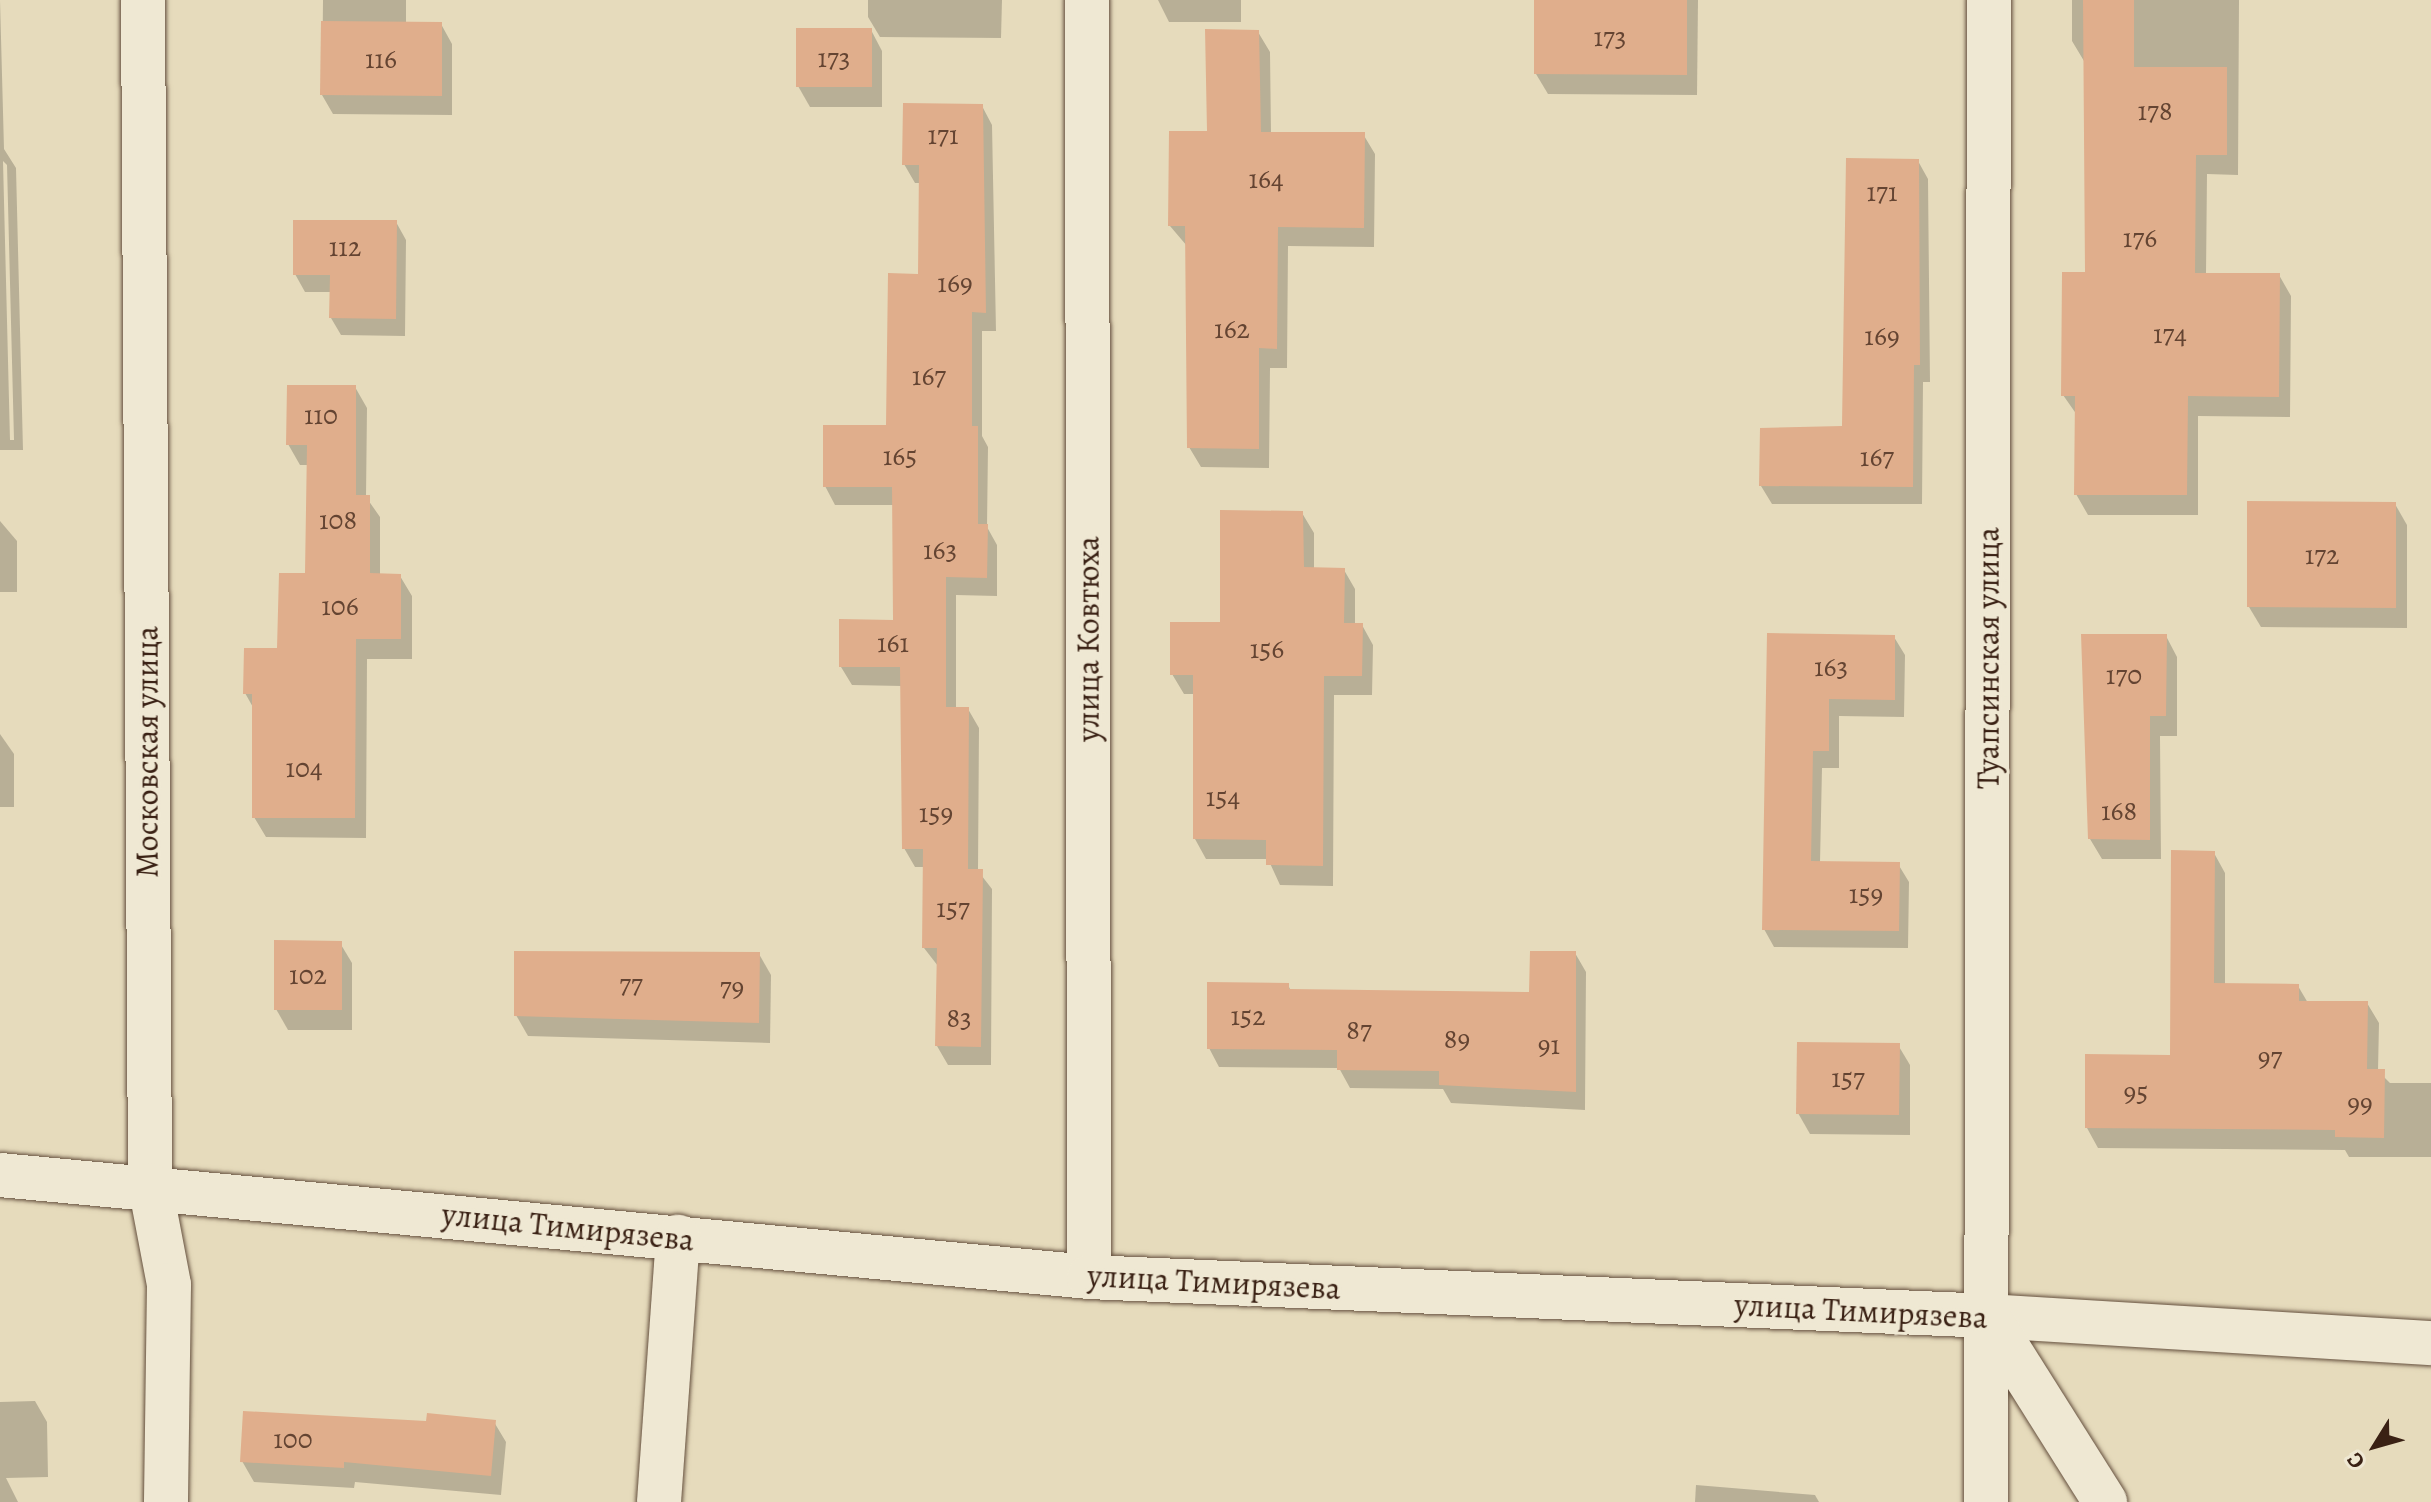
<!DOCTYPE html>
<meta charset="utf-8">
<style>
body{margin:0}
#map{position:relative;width:2431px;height:1502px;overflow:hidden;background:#e6dbbc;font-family:Alegreya,serif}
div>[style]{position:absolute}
.shadow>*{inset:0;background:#0003}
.building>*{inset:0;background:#e0ae8c}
.roads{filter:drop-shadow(0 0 2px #65503e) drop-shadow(0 0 2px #65503e)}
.minor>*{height:44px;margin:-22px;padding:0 22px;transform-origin:22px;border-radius:22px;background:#efe8d3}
span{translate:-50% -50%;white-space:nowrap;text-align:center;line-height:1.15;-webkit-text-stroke:6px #efe8d3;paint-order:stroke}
.number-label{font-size:28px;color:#644432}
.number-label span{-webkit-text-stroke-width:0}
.street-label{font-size:32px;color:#3a2114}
.north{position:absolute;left:2335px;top:1406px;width:80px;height:80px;-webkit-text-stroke:6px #efe8d3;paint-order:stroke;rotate:233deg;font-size:22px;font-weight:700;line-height:32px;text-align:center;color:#3a2114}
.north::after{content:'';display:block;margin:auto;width:28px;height:36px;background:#3a2114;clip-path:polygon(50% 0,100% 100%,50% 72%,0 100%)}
</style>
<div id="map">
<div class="shadow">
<div style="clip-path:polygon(evenodd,0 0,4px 149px,16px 168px,23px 450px,0 450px,0 0,3px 161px,7px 165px,14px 440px,10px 440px,3px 161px)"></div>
<div style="clip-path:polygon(323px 0,406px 0,406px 24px,441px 24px,452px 44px,452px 115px,333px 114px,322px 95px)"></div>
<div style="clip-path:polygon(868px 0,1002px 0,1001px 38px,880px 37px,868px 17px)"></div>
<div style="clip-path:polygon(1158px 0,1241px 0,1241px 22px,1169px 22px)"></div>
<div style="clip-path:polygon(1536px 0,1698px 0,1697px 95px,1548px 94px,1536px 74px)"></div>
<div style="clip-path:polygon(2072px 0,2239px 0,2238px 175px,2207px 174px,2206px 275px,2279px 275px,2291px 296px,2290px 417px,2198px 416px,2198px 515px,2088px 515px,2076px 494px,2077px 415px,2063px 395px,2087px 274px,2084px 61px,2072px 41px)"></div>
<div style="clip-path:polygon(871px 30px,882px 51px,882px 107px,810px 107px,798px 86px)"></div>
<div style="clip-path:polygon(1258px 32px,1270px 52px,1271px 134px,1363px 134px,1375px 154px,1374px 247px,1288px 246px,1287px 368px,1270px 368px,1269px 468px,1201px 467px,1189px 447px,1187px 246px,1170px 226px)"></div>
<div style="clip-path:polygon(982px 106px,992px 125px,996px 331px,982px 331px,982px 436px,988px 447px,987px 527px,997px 545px,997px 596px,956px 595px,956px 709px,968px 709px,979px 728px,978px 871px,992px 889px,991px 1065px,948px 1065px,937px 1046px,938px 966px,924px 948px,925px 867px,915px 867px,904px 848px,902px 686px,852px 685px,841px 667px,895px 622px,894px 505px,835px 505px,825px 486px,888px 427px,919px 276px,921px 183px,915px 183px,904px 164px)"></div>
<div style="clip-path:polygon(1918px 161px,1928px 179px,1930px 382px,1923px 382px,1922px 504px,1772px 504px,1761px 486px,1844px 428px)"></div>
<div style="clip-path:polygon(396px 222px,406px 240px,405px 336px,341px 335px,331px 318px,331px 292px,305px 292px,295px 274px)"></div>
<div style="clip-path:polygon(355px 387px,367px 408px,366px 497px,380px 517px,380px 575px,400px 576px,412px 596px,412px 659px,367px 659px,366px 838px,266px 837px,254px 817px,254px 709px,245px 693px,279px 650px,307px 575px,309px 465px,300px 465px,288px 444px)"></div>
<div style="clip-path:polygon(2395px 504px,2407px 525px,2407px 628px,2261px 627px,2249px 607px)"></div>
<div style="clip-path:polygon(1302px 513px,1314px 533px,1314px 569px,1344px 570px,1355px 589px,1355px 625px,1362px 625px,1373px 645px,1372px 695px,1334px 695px,1333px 886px,1280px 885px,1268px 859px,1206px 859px,1195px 839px,1195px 694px,1184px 694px,1172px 674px,1222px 624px)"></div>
<div style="clip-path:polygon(0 521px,17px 541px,17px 592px,0 592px)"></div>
<div style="clip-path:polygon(1769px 635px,1894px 637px,1905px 655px,1904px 717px,1839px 716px,1839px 768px,1822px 768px,1820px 863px,1898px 864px,1909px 882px,1908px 948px,1774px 947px,1764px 929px)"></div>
<div style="clip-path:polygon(2166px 636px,2177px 657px,2177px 736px,2160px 736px,2161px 859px,2102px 859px,2090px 839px)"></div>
<div style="clip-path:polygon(0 734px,14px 754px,14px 807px,0 807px)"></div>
<div style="clip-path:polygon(2214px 853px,2225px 873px,2225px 985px,2298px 986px,2308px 1003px,2367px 1003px,2379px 1023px,2378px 1071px,2390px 1083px,2431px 1083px,2431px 1157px,2349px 1157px,2345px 1150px,2098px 1148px,2087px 1128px,2172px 1057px)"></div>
<div style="clip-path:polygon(340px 943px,352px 963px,352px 1030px,288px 1030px,276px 1009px)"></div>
<div style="clip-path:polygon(1575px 953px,1586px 972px,1585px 1110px,1451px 1103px,1443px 1089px,1350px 1088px,1339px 1068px,1219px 1067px,1209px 1048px,1288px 985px,1291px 991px,1531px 994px)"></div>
<div style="clip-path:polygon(759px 954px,771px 975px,770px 1043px,528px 1036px,516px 1015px)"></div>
<div style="clip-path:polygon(1898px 1045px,1910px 1065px,1910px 1135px,1810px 1134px,1798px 1113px)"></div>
<div style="clip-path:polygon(35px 1401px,47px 1422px,48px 1477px,6px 1478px,18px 1502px,0 1502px,0 1402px)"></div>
<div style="clip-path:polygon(494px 1422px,506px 1442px,501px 1495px,355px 1482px,354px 1488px,254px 1482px,242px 1461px,428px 1423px)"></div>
<div style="clip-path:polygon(1696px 1485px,1815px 1495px,1819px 1502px,1695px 1502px)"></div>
</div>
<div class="building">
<div style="clip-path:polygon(1534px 0,1687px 0,1687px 75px,1534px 74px)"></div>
<div style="clip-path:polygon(2083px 0,2134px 0,2134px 67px,2227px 67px,2227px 155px,2196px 155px,2195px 273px,2280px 273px,2279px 397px,2188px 396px,2187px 495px,2074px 495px,2075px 396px,2061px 396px,2062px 272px,2085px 272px)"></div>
<div style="clip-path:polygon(321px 21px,442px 22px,442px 96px,320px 95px)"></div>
<div style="clip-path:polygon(796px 28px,872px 28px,872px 87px,796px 87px)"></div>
<div style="clip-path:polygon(1205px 29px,1259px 30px,1261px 132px,1365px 132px,1364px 228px,1278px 227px,1277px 349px,1259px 348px,1259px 449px,1187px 448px,1185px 226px,1168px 226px,1169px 131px,1207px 131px)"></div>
<div style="clip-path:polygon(903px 103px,983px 104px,986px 313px,972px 312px,972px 426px,978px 426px,978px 524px,988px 524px,987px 578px,946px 577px,946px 707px,969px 707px,968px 869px,983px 869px,981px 1047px,935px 1046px,937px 948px,922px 948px,923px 849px,902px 849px,900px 667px,839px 667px,839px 619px,893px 620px,892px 487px,823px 487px,823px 425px,886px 425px,888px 273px,918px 274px,919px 165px,902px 165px)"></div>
<div style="clip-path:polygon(1846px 158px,1919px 159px,1920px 365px,1914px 365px,1913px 487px,1759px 486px,1760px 428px,1842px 426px)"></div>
<div style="clip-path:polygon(293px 220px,397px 220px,396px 319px,329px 318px,330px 275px,293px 275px)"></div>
<div style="clip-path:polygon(287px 385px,356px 385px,356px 495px,370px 495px,370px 573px,401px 574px,401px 639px,356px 639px,355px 818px,252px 818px,252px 694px,243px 694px,244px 648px,277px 648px,279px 573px,305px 573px,307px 445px,286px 445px)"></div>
<div style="clip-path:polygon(2247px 501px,2396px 502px,2396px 608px,2247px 607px)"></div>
<div style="clip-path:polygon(1220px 510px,1303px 511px,1304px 567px,1345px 568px,1344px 623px,1363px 623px,1362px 676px,1324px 676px,1323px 866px,1266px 865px,1266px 840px,1193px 839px,1193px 675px,1170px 675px,1170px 622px,1220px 622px)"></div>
<div style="clip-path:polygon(1767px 633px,1895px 635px,1895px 700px,1829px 699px,1829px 751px,1813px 751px,1811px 861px,1900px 862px,1899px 931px,1762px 930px)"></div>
<div style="clip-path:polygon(2081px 634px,2167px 634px,2166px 716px,2150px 716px,2150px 840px,2088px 839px)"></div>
<div style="clip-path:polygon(2171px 850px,2215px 851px,2214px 983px,2299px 984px,2299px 1001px,2368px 1001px,2367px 1069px,2385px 1069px,2384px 1138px,2335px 1137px,2335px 1130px,2085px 1128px,2085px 1054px,2170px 1055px)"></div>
<div style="clip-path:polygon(274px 940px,342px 941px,342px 1010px,274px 1010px)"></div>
<div style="clip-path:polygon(514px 951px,760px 952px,759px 1023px,514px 1016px)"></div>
<div style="clip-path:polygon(1530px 951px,1576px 951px,1576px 1092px,1439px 1085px,1439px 1071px,1337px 1070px,1337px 1050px,1207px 1049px,1207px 982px,1289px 983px,1289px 989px,1529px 992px)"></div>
<div style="clip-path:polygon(1797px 1042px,1900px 1043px,1899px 1115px,1796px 1114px)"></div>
<div style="clip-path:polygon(243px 1411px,426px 1421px,427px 1413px,496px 1420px,491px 1476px,344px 1462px,344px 1468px,240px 1462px)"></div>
</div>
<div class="roads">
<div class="minor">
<div style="left:143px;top:0;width:1185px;rotate:89.66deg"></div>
<div style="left:150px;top:1185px;width:102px;rotate:79.2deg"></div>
<div style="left:169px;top:1285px;width:217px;rotate:90.8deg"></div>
<div style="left:1087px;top:0;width:1277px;rotate:89.91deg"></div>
<div style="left:0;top:1175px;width:1094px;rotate:5.35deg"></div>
<div style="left:1089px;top:1277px;width:900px;rotate:2.48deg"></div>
<div style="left:1988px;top:1316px;width:444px;rotate:3.5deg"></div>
<div style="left:1988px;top:1316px;width:220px;rotate:57.8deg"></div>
<div style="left:659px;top:1502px;width:266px;rotate:-85.9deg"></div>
<div style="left:1986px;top:1502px;width:1502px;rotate:-89.89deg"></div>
</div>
</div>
<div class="number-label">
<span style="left:1610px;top:37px">173</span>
<span style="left:834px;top:58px">173</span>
<span style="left:381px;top:59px">116</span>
<span style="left:2155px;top:111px">178</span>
<span style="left:943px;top:135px">171</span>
<span style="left:1266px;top:179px">164</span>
<span style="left:1882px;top:192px">171</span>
<span style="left:2140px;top:238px">176</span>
<span style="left:345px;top:247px">112</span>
<span style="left:955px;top:283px">169</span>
<span style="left:1232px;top:329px">162</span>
<span style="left:2170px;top:334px">174</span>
<span style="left:1882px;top:336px">169</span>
<span style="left:929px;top:376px">167</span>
<span style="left:321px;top:415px">110</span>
<span style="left:900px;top:456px">165</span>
<span style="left:1877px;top:457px">167</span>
<span style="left:338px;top:520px">108</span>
<span style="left:940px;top:550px">163</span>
<span style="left:2322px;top:555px">172</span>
<span style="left:340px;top:606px">106</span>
<span style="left:893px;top:643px">161</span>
<span style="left:1267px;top:649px">156</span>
<span style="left:1831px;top:667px">163</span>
<span style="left:2124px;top:675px">170</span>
<span style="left:304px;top:768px">104</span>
<span style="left:1223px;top:797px">154</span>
<span style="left:2119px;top:811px">168</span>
<span style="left:936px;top:813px">159</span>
<span style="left:1866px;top:894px">159</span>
<span style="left:953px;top:908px">157</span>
<span style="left:308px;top:975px">102</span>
<span style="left:631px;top:984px">77</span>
<span style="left:732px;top:987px">79</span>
<span style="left:1248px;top:1016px">152</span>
<span style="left:959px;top:1018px">83</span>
<span style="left:1359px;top:1030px">87</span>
<span style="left:1457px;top:1039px">89</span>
<span style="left:1549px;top:1045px">91</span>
<span style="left:2270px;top:1057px">97</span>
<span style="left:1848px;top:1078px">157</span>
<span style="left:2136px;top:1092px">95</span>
<span style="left:2360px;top:1103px">99</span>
<span style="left:293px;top:1439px">100</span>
</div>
<div class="street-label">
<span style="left:1088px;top:639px;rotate:-90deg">улица Ковтюха</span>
<span style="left:1988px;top:658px;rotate:-90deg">Туапсинская улица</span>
<span style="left:147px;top:752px;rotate:-90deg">Московская улица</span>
<span style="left:568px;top:1227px;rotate:6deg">улица Тимирязева</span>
<span style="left:1214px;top:1282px;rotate:3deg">улица Тимирязева</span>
<span style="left:1861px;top:1311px;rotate:3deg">улица Тимирязева</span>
</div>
<div class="north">С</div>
</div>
